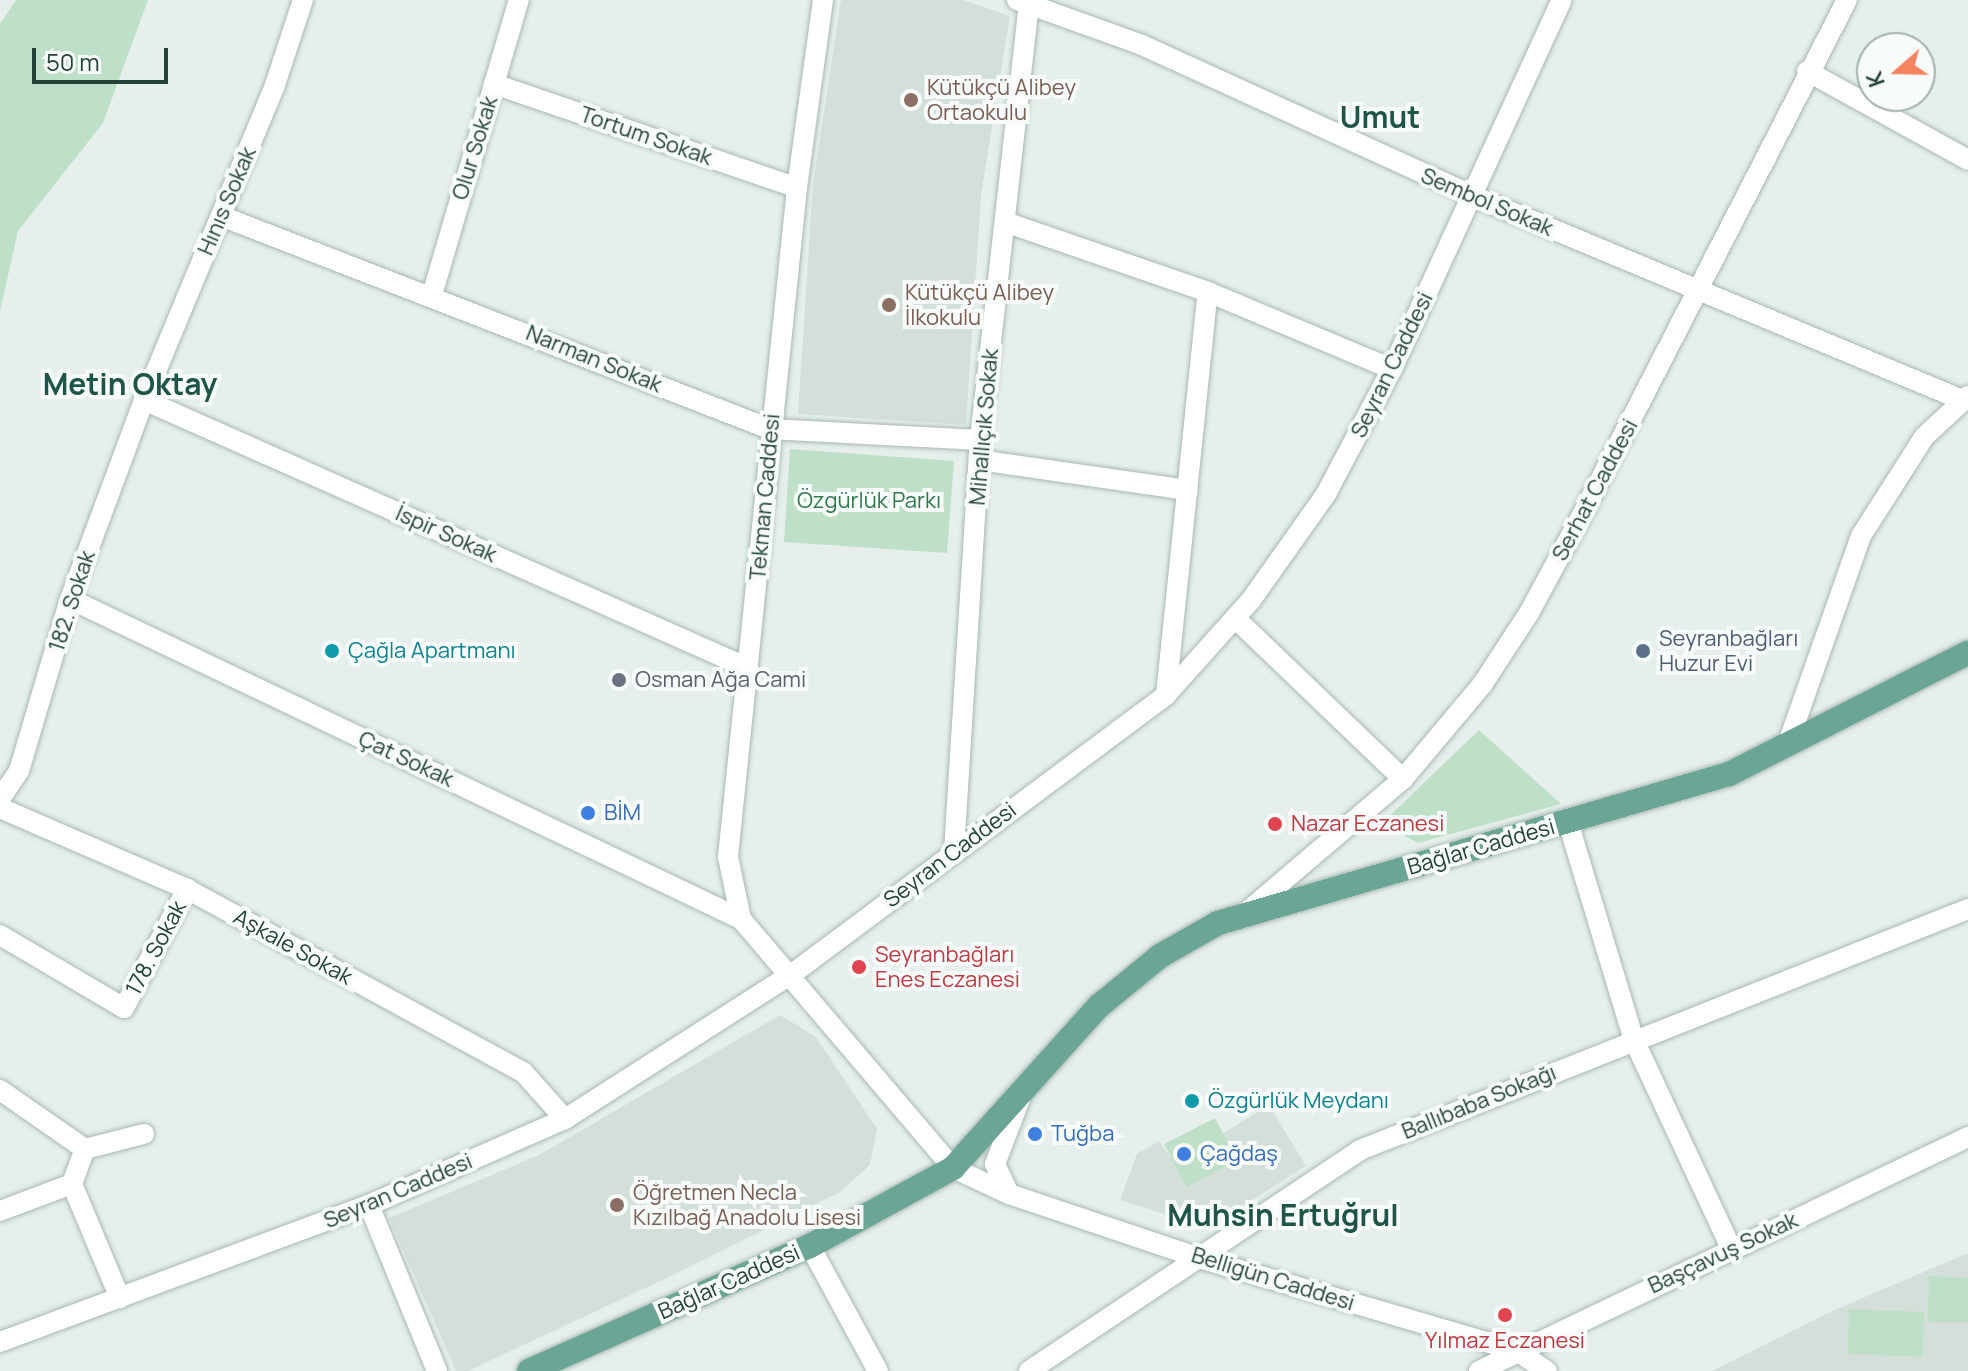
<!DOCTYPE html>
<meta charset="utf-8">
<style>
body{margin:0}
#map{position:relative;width:1968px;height:1371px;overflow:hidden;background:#e6efeb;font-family:Manrope,sans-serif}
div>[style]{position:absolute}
.built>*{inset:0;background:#d4dfda}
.green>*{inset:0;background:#bfe0c8}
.roads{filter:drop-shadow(0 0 2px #a8b8b2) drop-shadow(0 0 2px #a8b8b2)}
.minor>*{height:20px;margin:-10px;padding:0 10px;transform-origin:10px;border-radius:10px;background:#fff}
.major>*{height:24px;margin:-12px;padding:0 12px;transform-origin:12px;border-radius:12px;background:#6aa596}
.dots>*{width:22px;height:22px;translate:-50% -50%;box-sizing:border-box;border:4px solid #f7fbf9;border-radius:50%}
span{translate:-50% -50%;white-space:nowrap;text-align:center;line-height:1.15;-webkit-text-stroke:8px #f7fbf9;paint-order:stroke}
.education-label{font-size:22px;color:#785e54}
.left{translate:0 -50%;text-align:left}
.street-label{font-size:22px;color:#24423a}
.park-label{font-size:22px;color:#2d7a4b}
.service-label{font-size:22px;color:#4e5e75}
.culture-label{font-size:22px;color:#0d838f}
.worship-label{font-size:22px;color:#5b616d}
.shop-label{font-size:22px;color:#366cbe}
.health-label{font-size:22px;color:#be3a42}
.district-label{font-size:30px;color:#1f5548;font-weight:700}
.north{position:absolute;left:1856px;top:32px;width:80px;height:80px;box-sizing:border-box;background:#f7fbf9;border:2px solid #a3b1ad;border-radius:50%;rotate:250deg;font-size:22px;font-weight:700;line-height:32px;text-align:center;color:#24423a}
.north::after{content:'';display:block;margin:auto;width:28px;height:36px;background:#f4845f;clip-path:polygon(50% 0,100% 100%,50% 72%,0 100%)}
.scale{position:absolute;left:32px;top:48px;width:136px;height:36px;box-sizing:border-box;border:4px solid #24423a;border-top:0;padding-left:10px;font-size:24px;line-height:28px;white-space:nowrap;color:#24423a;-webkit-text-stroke:6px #f7fbf9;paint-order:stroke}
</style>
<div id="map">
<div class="built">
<div style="clip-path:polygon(841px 0,963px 0,1010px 16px,981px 195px,966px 425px,798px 414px,813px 184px)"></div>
<div style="clip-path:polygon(780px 1015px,816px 1037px,877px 1129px,870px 1165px,840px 1192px,667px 1278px,468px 1371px,456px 1371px,389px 1218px,539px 1155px)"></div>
<div style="clip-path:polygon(1269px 1105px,1306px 1166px,1208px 1228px,1120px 1200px,1137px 1154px,1159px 1141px,1175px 1163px)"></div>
<div style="clip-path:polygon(1968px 1253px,1968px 1371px,1712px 1371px,1832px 1311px)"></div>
</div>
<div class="green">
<div style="clip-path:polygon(16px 0,148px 0,103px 123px,18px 231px,0 311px,0 24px)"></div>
<div style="clip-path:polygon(790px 449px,954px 461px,947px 553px,784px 542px)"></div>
<div style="clip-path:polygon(1479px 730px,1561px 804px,1418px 843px,1382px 823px)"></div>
<div style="clip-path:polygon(1215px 1118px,1237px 1160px,1187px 1187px,1164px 1144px)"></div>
<div style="clip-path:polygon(1929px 1276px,1968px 1278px,1968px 1323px,1928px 1322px)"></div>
<div style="clip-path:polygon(1849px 1309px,1924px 1312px,1923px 1357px,1848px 1354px)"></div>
</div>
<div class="roads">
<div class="minor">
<div style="left:823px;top:0;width:190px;rotate:97.9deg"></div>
<div style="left:797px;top:188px;width:673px;rotate:95.89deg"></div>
<div style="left:728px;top:857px;width:63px;rotate:78.2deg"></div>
<div style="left:741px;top:919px;width:327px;rotate:49.6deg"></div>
<div style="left:953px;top:1168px;width:62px;rotate:24.9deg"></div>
<div style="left:1009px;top:1194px;width:200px;rotate:18.6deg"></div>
<div style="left:1199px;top:1258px;width:331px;rotate:16.3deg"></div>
<div style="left:1517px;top:1351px;width:36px;rotate:34deg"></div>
<div style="left:1017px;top:0;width:133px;rotate:19.8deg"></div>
<div style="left:1142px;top:45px;width:364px;rotate:24.5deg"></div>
<div style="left:1473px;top:196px;width:528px;rotate:22.63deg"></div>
<div style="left:1807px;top:71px;width:184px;rotate:28.9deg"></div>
<div style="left:494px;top:84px;width:320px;rotate:18.9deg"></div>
<div style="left:221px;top:216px;width:589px;rotate:21.21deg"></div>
<div style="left:770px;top:429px;width:210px;rotate:3deg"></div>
<div style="left:1005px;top:222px;width:215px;rotate:19deg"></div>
<div style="left:1208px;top:292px;width:199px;rotate:22.7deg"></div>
<div style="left:432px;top:295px;width:308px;rotate:-73.6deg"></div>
<div style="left:144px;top:400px;width:661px;rotate:23.93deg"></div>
<div style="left:979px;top:460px;width:211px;rotate:8.2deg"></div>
<div style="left:70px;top:599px;width:743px;rotate:25.5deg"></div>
<div style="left:1235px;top:618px;width:233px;rotate:43.8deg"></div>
<div style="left:1166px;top:695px;width:405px;rotate:-84.1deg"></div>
<div style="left:1787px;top:746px;width:223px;rotate:-70.6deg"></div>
<div style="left:1861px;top:536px;width:117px;rotate:-57.5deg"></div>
<div style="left:1924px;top:437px;width:60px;rotate:-43deg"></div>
<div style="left:0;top:799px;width:34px;rotate:-56deg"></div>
<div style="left:19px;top:771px;width:179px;rotate:-73.5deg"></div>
<div style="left:70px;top:599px;width:212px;rotate:-69.6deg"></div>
<div style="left:144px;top:400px;width:338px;rotate:-67.4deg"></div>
<div style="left:274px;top:88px;width:93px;rotate:-71.8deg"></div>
<div style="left:0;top:808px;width:204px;rotate:23.4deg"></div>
<div style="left:187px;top:889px;width:383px;rotate:28.6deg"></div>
<div style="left:523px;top:1072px;width:63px;rotate:48.2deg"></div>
<div style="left:1568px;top:822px;width:228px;rotate:73.2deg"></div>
<div style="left:1634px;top:1040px;width:230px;rotate:65deg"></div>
<div style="left:954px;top:851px;width:412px;rotate:-86.4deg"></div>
<div style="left:980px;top:440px;width:439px;rotate:-83.6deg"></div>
<div style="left:1249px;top:910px;width:202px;rotate:-40.4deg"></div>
<div style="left:1403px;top:779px;width:123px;rotate:-50deg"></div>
<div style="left:1482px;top:685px;width:86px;rotate:-56.9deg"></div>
<div style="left:1529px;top:613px;width:111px;rotate:-61.6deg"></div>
<div style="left:1582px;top:515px;width:579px;rotate:-62.77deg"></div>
<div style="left:0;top:935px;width:144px;rotate:30.5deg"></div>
<div style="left:124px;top:1008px;width:135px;rotate:-62.1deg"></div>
<div style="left:0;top:1090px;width:103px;rotate:34.8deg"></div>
<div style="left:85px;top:1149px;width:61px;rotate:-14.3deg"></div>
<div style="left:72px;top:1184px;width:124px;rotate:67.2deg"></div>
<div style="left:1009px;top:1194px;width:33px;rotate:-115deg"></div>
<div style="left:995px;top:1164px;width:70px;rotate:-69deg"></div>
<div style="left:369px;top:1205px;width:179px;rotate:67.7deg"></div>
<div style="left:0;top:1211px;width:77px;rotate:-20.6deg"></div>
<div style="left:72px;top:1184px;width:37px;rotate:-70deg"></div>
<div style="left:810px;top:1246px;width:142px;rotate:61.5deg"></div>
<div style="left:0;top:1342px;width:394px;rotate:-20.4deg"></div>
<div style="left:369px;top:1205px;width:214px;rotate:-23.7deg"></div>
<div style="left:565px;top:1119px;width:269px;rotate:-32.6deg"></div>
<div style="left:792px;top:974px;width:467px;rotate:-36.7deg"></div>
<div style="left:1166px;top:695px;width:127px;rotate:-48.2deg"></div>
<div style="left:1251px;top:600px;width:130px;rotate:-54.7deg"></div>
<div style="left:1326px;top:494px;width:141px;rotate:-62.2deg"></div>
<div style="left:1392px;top:369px;width:406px;rotate:-65.3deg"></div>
<div style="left:1029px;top:1371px;width:398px;rotate:-33.7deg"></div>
<div style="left:1360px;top:1150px;width:654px;rotate:-21.62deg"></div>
<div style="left:1479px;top:1371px;width:542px;rotate:-25.57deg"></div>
</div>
<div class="major">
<div style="left:529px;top:1371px;width:308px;rotate:-24deg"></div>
<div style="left:810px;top:1246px;width:163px;rotate:-28.6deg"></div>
<div style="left:953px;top:1168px;width:218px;rotate:-48deg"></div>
<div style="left:1099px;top:1006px;width:79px;rotate:-39.3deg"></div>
<div style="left:1160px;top:956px;width:67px;rotate:-29.6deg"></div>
<div style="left:1218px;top:923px;width:532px;rotate:-16.26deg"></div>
<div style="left:1729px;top:774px;width:268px;rotate:-26.9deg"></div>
</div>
</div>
<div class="dots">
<div style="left:911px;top:100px;background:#8d6e63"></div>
<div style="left:889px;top:305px;background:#8d6e63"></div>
<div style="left:332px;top:651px;background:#0f9aa8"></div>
<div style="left:1643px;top:651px;background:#5c6f8a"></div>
<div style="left:619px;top:680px;background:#6b7280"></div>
<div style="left:588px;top:813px;background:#3f7fe0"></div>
<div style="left:1275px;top:824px;background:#e0444e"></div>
<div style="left:859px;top:967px;background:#e0444e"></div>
<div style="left:1192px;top:1101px;background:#0f9aa8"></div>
<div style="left:1035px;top:1134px;background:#3f7fe0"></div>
<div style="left:1184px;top:1154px;background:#3f7fe0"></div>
<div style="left:617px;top:1205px;background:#8d6e63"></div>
<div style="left:1505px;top:1315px;background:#e0444e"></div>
</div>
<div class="education-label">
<span class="left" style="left:927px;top:100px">Kütükçü Alibey<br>Ortaokulu</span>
<span class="left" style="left:905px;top:305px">Kütükçü Alibey<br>İlkokulu</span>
<span class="left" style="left:633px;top:1205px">Öğretmen Necla<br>Kızılbağ Anadolu Lisesi</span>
</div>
<div class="street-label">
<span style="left:646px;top:136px;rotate:19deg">Tortum Sokak</span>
<span style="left:475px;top:148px;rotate:-73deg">Olur Sokak</span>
<span style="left:227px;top:201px;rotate:-67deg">Hınıs Sokak</span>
<span style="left:1487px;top:202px;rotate:23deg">Sembol Sokak</span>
<span style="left:594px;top:359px;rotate:22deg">Narman Sokak</span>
<span style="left:1392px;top:365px;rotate:-64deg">Seyran Caddesi</span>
<span style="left:984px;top:427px;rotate:-85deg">Mihallıçık Sokak</span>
<span style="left:1595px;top:490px;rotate:-62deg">Serhat Caddesi</span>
<span style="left:765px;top:497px;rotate:-85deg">Tekman Caddesi</span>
<span style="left:446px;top:534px;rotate:24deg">İspir Sokak</span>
<span style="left:72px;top:601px;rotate:-72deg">182. Sokak</span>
<span style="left:406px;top:759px;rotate:25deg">Çat Sokak</span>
<span style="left:1481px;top:847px;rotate:-16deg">Bağlar Caddesi</span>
<span style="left:950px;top:855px;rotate:-37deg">Seyran Caddesi</span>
<span style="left:293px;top:947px;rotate:29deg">Aşkale Sokak</span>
<span style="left:156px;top:948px;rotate:-62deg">178. Sokak</span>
<span style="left:1479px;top:1102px;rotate:-22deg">Ballıbaba Sokağı</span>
<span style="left:398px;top:1191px;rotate:-23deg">Seyran Caddesi</span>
<span style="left:1723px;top:1253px;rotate:-25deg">Başçavuş Sokak</span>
<span style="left:1273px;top:1279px;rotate:17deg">Belligün Caddesi</span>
<span style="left:729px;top:1282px;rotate:-24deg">Bağlar Caddesi</span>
</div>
<div class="park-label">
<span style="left:869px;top:501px">Özgürlük Parkı</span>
</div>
<div class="service-label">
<span class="left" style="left:1659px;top:651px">Seyranbağları<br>Huzur Evi</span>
</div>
<div class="culture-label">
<span class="left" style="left:348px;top:651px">Çağla Apartmanı</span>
<span class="left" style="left:1208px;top:1101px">Özgürlük Meydanı</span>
</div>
<div class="worship-label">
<span class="left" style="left:635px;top:680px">Osman Ağa Cami</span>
</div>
<div class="shop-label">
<span class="left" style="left:604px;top:813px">BİM</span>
<span class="left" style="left:1051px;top:1134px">Tuğba</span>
<span class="left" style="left:1200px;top:1154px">Çağdaş</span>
</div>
<div class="health-label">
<span class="left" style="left:1291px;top:824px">Nazar Eczanesi</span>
<span class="left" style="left:875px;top:967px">Seyranbağları<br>Enes Eczanesi</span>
<span style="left:1505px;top:1341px">Yılmaz Eczanesi</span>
</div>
<div class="district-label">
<span style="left:1380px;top:117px">Umut</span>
<span style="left:130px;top:384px">Metin Oktay</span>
<span style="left:1283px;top:1215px">Muhsin Ertuğrul</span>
</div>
<div class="north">K</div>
<div class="scale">50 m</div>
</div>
